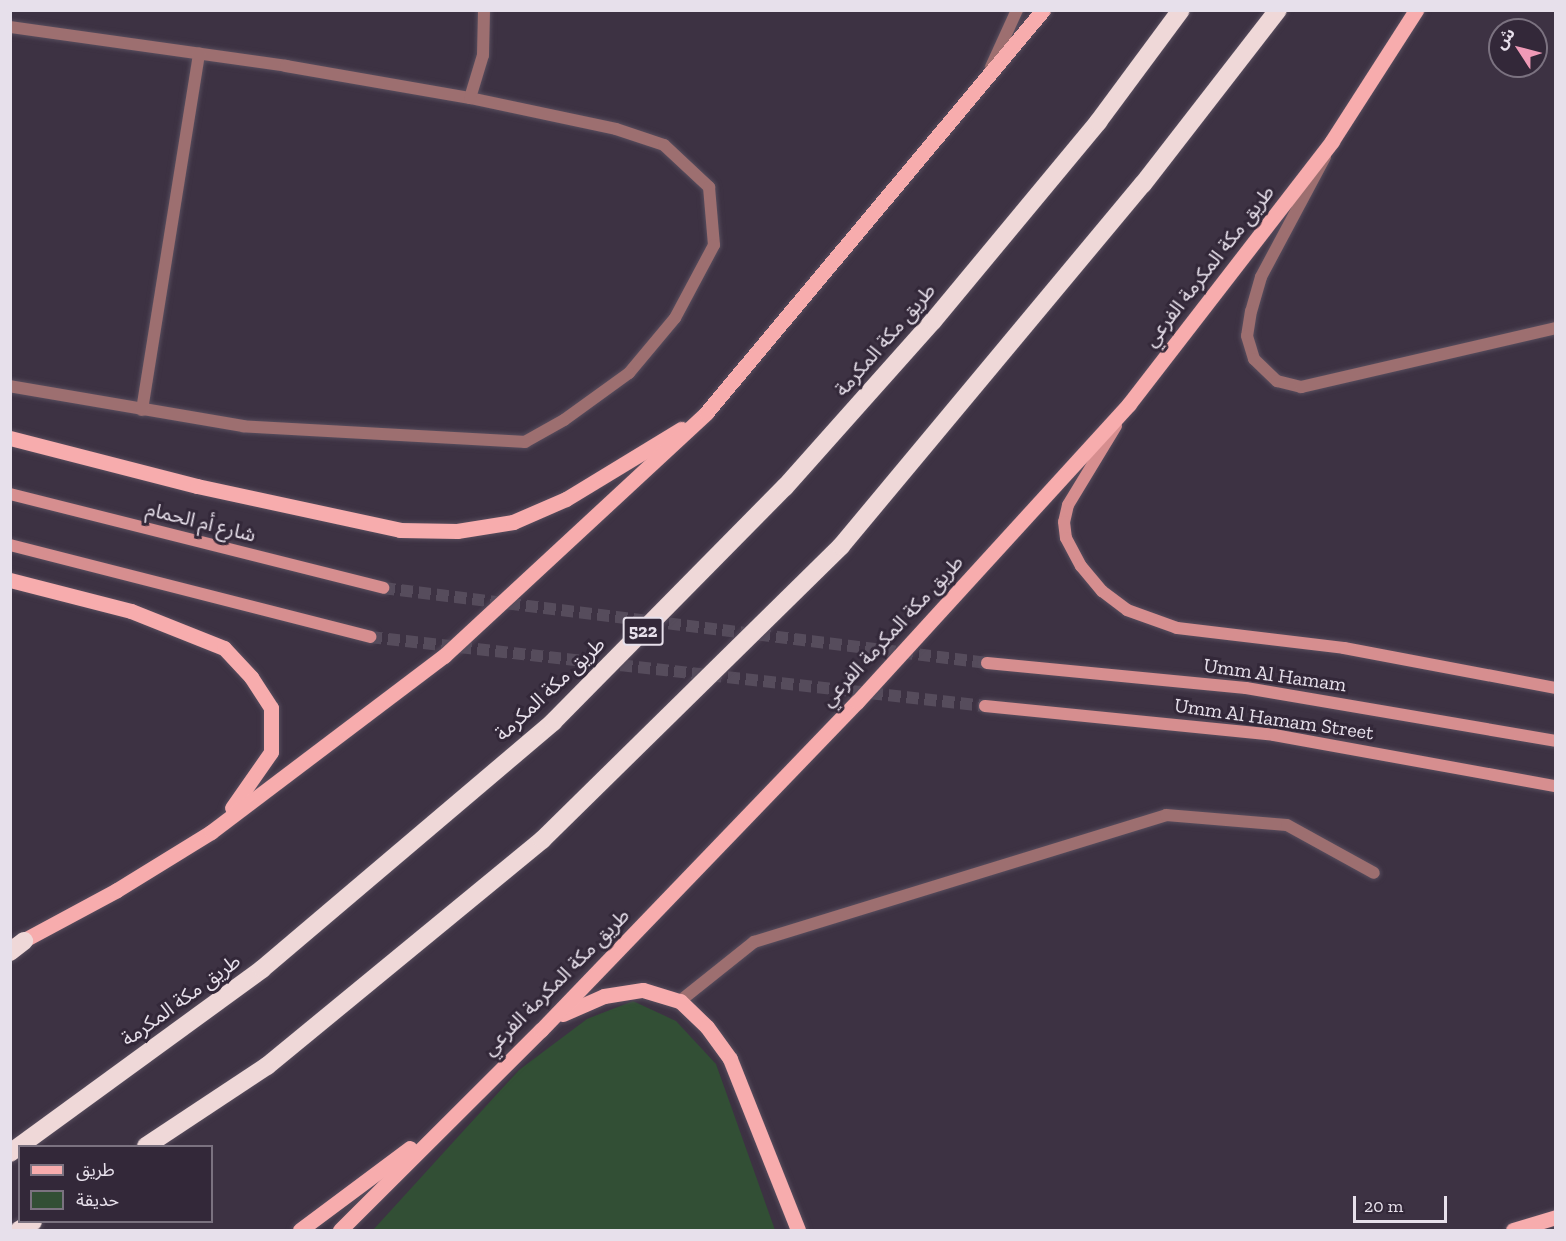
<!DOCTYPE html>
<meta charset="utf-8">
<style>
body{margin:0}
#map{position:relative;width:1566px;height:1241px;overflow:hidden;background:#3d3243;font-family:"Zilla Slab","Noto Sans Arabic",serif}
div>[style]{position:absolute}
.green>*{inset:0;background:#324f35}
.secondary-tunnel>*{height:12px;margin-top:-6px;transform-origin:0;background:repeating-linear-gradient(90deg,#564c5c 0 12px,transparent 0 18px)}
.roads{filter:drop-shadow(0 0 2px #584e5e) drop-shadow(0 0 2px #584e5e)}
.lane>*{height:12px;margin:-6px;padding:0 6px;transform-origin:6px;border-radius:6px;background:#9d6f70}
.street>*{height:12px;margin:-6px;padding:0 6px;transform-origin:6px;border-radius:6px;background:#9d6f70}
.secondary>*{height:12px;margin:-6px;padding:0 6px;transform-origin:6px;border-radius:6px;background:#d68e8f}
.primary>*{height:15px;margin:-7.5px;padding:0 7.5px;transform-origin:7.5px;border-radius:7.5px;background:#f7acad}
.highway>*{height:18px;margin:-9px;padding:0 9px;transform-origin:9px;border-radius:9px;background:#efd8d8}
span{translate:-50% -50%;white-space:nowrap;text-align:center;line-height:1.15;-webkit-text-stroke:6px #332839;paint-order:stroke}
.shield-label span{padding:2px 4px;background:#332839;border:2px solid;border-radius:4px;-webkit-text-stroke-width:0}
.shield-label{font-size:18px;color:#e7e0eb;font-weight:700}
.street-label{font-size:20px;color:#e7e0eb}
.frame{position:absolute;inset:0;border:12px solid #e7e0eb;pointer-events:none}
.legend{position:absolute;left:18px;top:1145px;width:195px;height:78px;box-sizing:border-box;background:#332839;border:2px solid #7b7280;margin:0;padding:8px 10px;list-style:none;font-size:18px;color:#e7e0eb}
.legend li{display:flex;align-items:center;gap:12px;height:30px}
.legend b{width:30px;border:2px solid #7b7280}
.north{position:absolute;left:1488px;top:18px;width:60px;height:60px;box-sizing:border-box;background:#332839;border:2px solid #7b7280;border-radius:50%;rotate:306deg;font-size:16px;font-weight:700;line-height:24px;text-align:center;color:#e7e0eb}
.north::after{content:'';display:block;margin:auto;width:21px;height:27px;background:#f09ab7;clip-path:polygon(50% 0,100% 100%,50% 72%,0 100%)}
.scale{position:absolute;left:1353px;top:1196px;width:94px;height:27px;box-sizing:border-box;border:3px solid #e7e0eb;border-top:0;padding-left:8px;font-size:18px;line-height:21px;white-space:nowrap;color:#e7e0eb;-webkit-text-stroke:4px #332839;paint-order:stroke}
</style>
<div id="map">
<div class="green">
<div style="clip-path:polygon(633px 1001px,676px 1021px,716px 1064px,775px 1230px,373px 1230px,519px 1070px,587px 1019px)"></div>
</div>
<div class="secondary-tunnel">
<div style="left:383px;top:588px;width:609px;rotate:7.08deg"></div>
<div style="left:370px;top:637px;width:619px;rotate:6.4deg"></div>
</div>
<div class="roads">
<div class="lane">
<div style="left:680px;top:1001px;width:95px;rotate:-38.6deg"></div>
<div style="left:754px;top:942px;width:431px;rotate:-17.1deg"></div>
<div style="left:1166px;top:815px;width:121px;rotate:4.7deg"></div>
<div style="left:1287px;top:825px;width:99px;rotate:28.9deg"></div>
</div>
<div class="street">
<div style="left:10px;top:27px;width:279px;rotate:8deg"></div>
<div style="left:286px;top:66px;width:187px;rotate:9.9deg"></div>
<div style="left:470px;top:98px;width:149px;rotate:12deg"></div>
<div style="left:616px;top:129px;width:51px;rotate:18.4deg"></div>
<div style="left:664px;top:145px;width:62px;rotate:43deg"></div>
<div style="left:709px;top:187px;width:58px;rotate:85.1deg"></div>
<div style="left:714px;top:245px;width:83px;rotate:118.1deg"></div>
<div style="left:675px;top:318px;width:72px;rotate:129.9deg"></div>
<div style="left:629px;top:373px;width:80px;rotate:144.1deg"></div>
<div style="left:564px;top:420px;width:45px;rotate:150.6deg"></div>
<div style="left:525px;top:442px;width:282px;rotate:-176.8deg"></div>
<div style="left:243px;top:426px;width:236px;rotate:-170.3deg"></div>
<div style="left:991px;top:67px;width:63px;rotate:-65.5deg"></div>
<div style="left:470px;top:98px;width:45px;rotate:-73.2deg"></div>
<div style="left:483px;top:55px;width:45px;rotate:-88.7deg"></div>
<div style="left:1325px;top:157px;width:136px;rotate:118.1deg"></div>
<div style="left:1261px;top:277px;width:35px;rotate:106deg"></div>
<div style="left:1251px;top:311px;width:25px;rotate:99deg"></div>
<div style="left:1247px;top:336px;width:24px;rotate:73deg"></div>
<div style="left:1254px;top:359px;width:32px;rotate:44deg"></div>
<div style="left:1277px;top:381px;width:25px;rotate:14deg"></div>
<div style="left:1301px;top:387px;width:262px;rotate:-13deg"></div>
<div style="left:142px;top:410px;width:361px;rotate:-80.9deg"></div>
</div>
<div class="secondary">
<div style="left:1116px;top:426px;width:92px;rotate:121.3deg"></div>
<div style="left:1068px;top:505px;width:17px;rotate:103deg"></div>
<div style="left:1064px;top:522px;width:16px;rotate:83deg"></div>
<div style="left:1066px;top:538px;width:32px;rotate:62deg"></div>
<div style="left:1081px;top:566px;width:33px;rotate:50deg"></div>
<div style="left:1102px;top:591px;width:31px;rotate:37deg"></div>
<div style="left:1127px;top:610px;width:53px;rotate:19.8deg"></div>
<div style="left:1177px;top:628px;width:168px;rotate:6.8deg"></div>
<div style="left:1344px;top:648px;width:216px;rotate:10.7deg"></div>
<div style="left:10px;top:494px;width:385px;rotate:14.1deg"></div>
<div style="left:10px;top:545px;width:372px;rotate:14.3deg"></div>
<div style="left:987px;top:663px;width:260px;rotate:5.5deg"></div>
<div style="left:1246px;top:688px;width:314px;rotate:9.7deg"></div>
<div style="left:985px;top:706px;width:290px;rotate:5.7deg"></div>
<div style="left:1274px;top:735px;width:287px;rotate:10.3deg"></div>
</div>
<div class="primary">
<div style="left:10px;top:438px;width:193px;rotate:14.4deg"></div>
<div style="left:197px;top:486px;width:208px;rotate:12.2deg"></div>
<div style="left:400px;top:530px;width:57px;rotate:1deg"></div>
<div style="left:457px;top:531px;width:57px;rotate:-9.1deg"></div>
<div style="left:513px;top:522px;width:58px;rotate:-23.5deg"></div>
<div style="left:566px;top:499px;width:135px;rotate:-31.3deg"></div>
<div style="left:10px;top:580px;width:125px;rotate:14.4deg"></div>
<div style="left:131px;top:611px;width:100px;rotate:21.7deg"></div>
<div style="left:224px;top:648px;width:40px;rotate:47deg"></div>
<div style="left:251px;top:677px;width:37px;rotate:57deg"></div>
<div style="left:271px;top:708px;width:44px;rotate:90deg"></div>
<div style="left:271px;top:752px;width:68px;rotate:124.9deg"></div>
<div style="left:13px;top:946px;width:118px;rotate:-28.3deg"></div>
<div style="left:117px;top:890px;width:110px;rotate:-31.7deg"></div>
<div style="left:211px;top:832px;width:292px;rotate:-37.1deg"></div>
<div style="left:444px;top:656px;width:357px;rotate:-42.8deg"></div>
<div style="left:706px;top:413px;width:525px;rotate:-50.1deg"></div>
<div style="left:563px;top:1014px;width:45px;rotate:-23.7deg"></div>
<div style="left:604px;top:996px;width:39px;rotate:-9deg"></div>
<div style="left:643px;top:990px;width:39px;rotate:17deg"></div>
<div style="left:680px;top:1001px;width:37px;rotate:44deg"></div>
<div style="left:707px;top:1027px;width:39px;rotate:54deg"></div>
<div style="left:730px;top:1059px;width:184px;rotate:68.3deg"></div>
<div style="left:300px;top:1230px;width:137px;rotate:-36.7deg"></div>
<div style="left:340px;top:1230px;width:284px;rotate:-44.9deg"></div>
<div style="left:541px;top:1030px;width:455px;rotate:-46.1deg"></div>
<div style="left:857px;top:702px;width:403px;rotate:-47.6deg"></div>
<div style="left:1129px;top:404px;width:332px;rotate:-52.3deg"></div>
<div style="left:1332px;top:141px;width:156px;rotate:-57.3deg"></div>
<div style="left:1513px;top:1230px;width:45px;rotate:-16.8deg"></div>
</div>
<div class="highway">
<div style="left:10px;top:952px;width:18px;rotate:-38deg"></div>
<div style="left:146px;top:1146px;width:145px;rotate:-33.5deg"></div>
<div style="left:267px;top:1066px;width:356px;rotate:-39.4deg"></div>
<div style="left:542px;top:840px;width:419px;rotate:-44.5deg"></div>
<div style="left:841px;top:546px;width:471px;rotate:-50.2deg"></div>
<div style="left:1143px;top:184px;width:220px;rotate:-52.2deg"></div>
<div style="left:10px;top:1153px;width:312px;rotate:-36.1deg"></div>
<div style="left:262px;top:969px;width:382px;rotate:-40.3deg"></div>
<div style="left:553px;top:722px;width:330px;rotate:-45.4deg"></div>
<div style="left:785px;top:487px;width:222px;rotate:-48.3deg"></div>
<div style="left:933px;top:321px;width:259px;rotate:-50.3deg"></div>
<div style="left:1098px;top:122px;width:139px;rotate:-53.5deg"></div>
<div style="left:19px;top:1230px;width:16px;rotate:-30deg"></div>
</div>
</div>
<div class="shield-label">
<span style="left:643px;top:631px">522</span>
</div>
<div class="street-label">
<span style="left:1209px;top:266px;rotate:-52deg">طريق مكة المكرمة الفرعي</span>
<span style="left:885px;top:340px;rotate:-49deg">طريق مكة المكرمة</span>
<span style="left:201px;top:522px;rotate:14deg">شارع أم الحمام</span>
<span style="left:892px;top:631px;rotate:-47deg">طريق مكة المكرمة الفرعي</span>
<span style="left:1275px;top:675px;rotate:8deg">Umm Al Hamam</span>
<span style="left:550px;top:689px;rotate:-43deg">طريق مكة المكرمة</span>
<span style="left:1274px;top:719px;rotate:8deg">Umm Al Hamam Street</span>
<span style="left:556px;top:982px;rotate:-45deg">طريق مكة المكرمة الفرعي</span>
<span style="left:181px;top:1000px;rotate:-36deg">طريق مكة المكرمة</span>
</div>
<div class="frame"></div>
<ul class="legend">
<li><b style="height:8px;background:#f7acad"></b>طريق</li>
<li><b style="height:16px;background:#324f35"></b>حديقة</li>
</ul>
<div class="north">ش</div>
<div class="scale">20 m</div>
</div>
